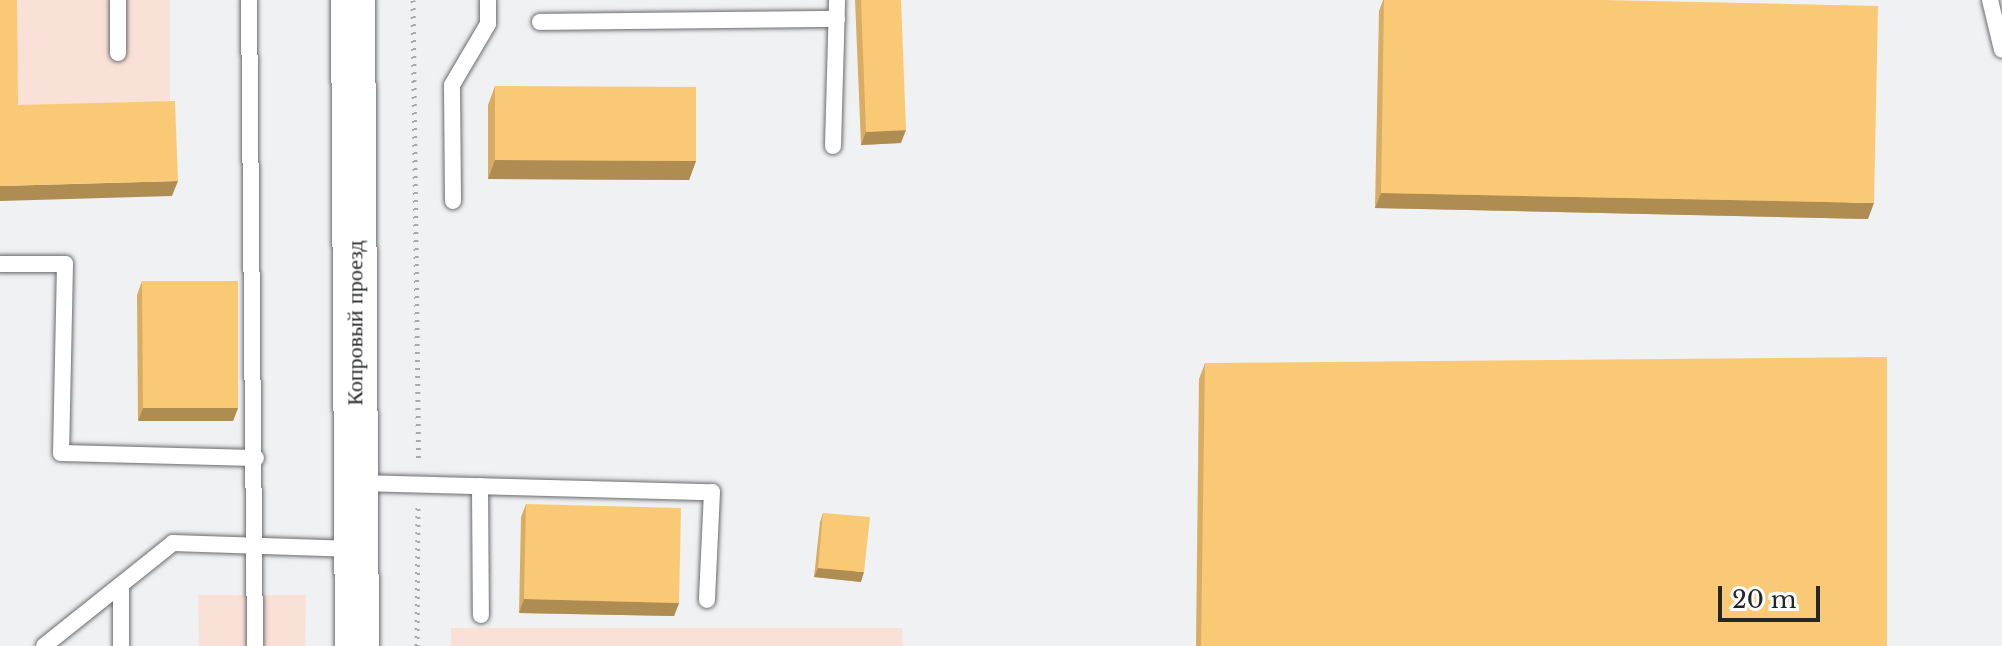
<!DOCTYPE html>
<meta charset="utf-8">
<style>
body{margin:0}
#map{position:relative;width:2002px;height:646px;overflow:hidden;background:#f0f1f3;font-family:"Libre Baskerville",serif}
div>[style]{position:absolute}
.commercial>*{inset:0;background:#fae1d7}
.path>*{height:5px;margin-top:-2.5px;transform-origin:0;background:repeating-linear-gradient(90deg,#a8a9aa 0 2px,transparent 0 8px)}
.roads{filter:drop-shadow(0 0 2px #6b6c6e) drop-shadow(0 0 2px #6b6c6e)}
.lane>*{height:16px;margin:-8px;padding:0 8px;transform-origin:8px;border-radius:8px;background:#fff}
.secondary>*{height:44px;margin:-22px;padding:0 22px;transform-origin:22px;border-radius:22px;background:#fff}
.wall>*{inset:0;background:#d7ad65}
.shaded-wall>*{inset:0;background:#af8d52}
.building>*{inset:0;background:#fac975}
span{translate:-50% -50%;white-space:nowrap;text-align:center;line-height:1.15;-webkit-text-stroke:6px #fff;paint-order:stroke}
.street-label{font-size:22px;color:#252626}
.scale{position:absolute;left:1718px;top:586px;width:102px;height:36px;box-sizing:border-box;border:4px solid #252626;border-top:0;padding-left:10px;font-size:24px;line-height:28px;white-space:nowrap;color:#252626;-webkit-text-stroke:6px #fff;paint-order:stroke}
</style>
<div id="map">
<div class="commercial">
<div style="clip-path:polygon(0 0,170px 0,170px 116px,0 121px)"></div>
<div style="clip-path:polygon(198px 595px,306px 595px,305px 646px,199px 646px)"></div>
<div style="clip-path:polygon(451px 628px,902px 628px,903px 646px,451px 646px)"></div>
</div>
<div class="path">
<div style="left:413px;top:0;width:461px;rotate:89.3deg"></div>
<div style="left:417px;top:646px;width:139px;rotate:-89.6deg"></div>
</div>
<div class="roads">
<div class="lane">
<div style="left:118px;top:0;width:53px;rotate:90deg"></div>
<div style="left:249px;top:0;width:646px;rotate:89.47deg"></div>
<div style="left:1990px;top:0;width:51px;rotate:76.5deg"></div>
<div style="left:540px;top:22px;width:297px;rotate:-0.6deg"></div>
<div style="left:833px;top:146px;width:146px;rotate:-88.4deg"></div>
<div style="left:453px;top:201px;width:116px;rotate:-90.5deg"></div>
<div style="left:452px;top:85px;width:71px;rotate:-59.5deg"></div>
<div style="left:488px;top:24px;width:24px;rotate:-90deg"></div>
<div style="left:0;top:264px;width:65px"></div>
<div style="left:65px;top:264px;width:189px;rotate:91.2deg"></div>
<div style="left:61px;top:453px;width:195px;rotate:1.5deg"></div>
<div style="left:357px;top:483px;width:355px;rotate:1.5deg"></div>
<div style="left:712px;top:492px;width:108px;rotate:92.7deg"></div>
<div style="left:480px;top:486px;width:129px;rotate:89.6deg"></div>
<div style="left:121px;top:585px;width:61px;rotate:90deg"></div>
<div style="left:44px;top:646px;width:165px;rotate:-38.6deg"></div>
<div style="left:173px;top:543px;width:181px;rotate:1.9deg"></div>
</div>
<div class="secondary">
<div style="left:353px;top:0;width:646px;rotate:89.65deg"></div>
</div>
</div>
<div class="wall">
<div style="clip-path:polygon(855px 0,901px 0,901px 143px,861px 145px)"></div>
<div style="clip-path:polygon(1383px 0,1603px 0,1868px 219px,1375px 208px,1379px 11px)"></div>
<div style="clip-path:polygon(495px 86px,696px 161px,689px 180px,488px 179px,488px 105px)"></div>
<div style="clip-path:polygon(142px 281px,238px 408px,233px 421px,138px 421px,137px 295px)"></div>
<div style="clip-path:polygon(1205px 363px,1887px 646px,1196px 646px,1199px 379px)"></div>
<div style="clip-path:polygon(526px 504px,679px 603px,674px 616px,519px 613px,521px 517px)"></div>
<div style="clip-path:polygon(823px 513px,861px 582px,814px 577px,820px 522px)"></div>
</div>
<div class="shaded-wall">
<div style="clip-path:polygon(906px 130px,901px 143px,861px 145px,866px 132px)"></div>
<div style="clip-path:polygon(495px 160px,696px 161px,689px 180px,488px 179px)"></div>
<div style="clip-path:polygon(178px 181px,172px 196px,0 201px,0 186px)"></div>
<div style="clip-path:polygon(1381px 193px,1874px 203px,1868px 219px,1375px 208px)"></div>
<div style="clip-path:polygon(143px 408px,238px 408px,233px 421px,138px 421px)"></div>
<div style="clip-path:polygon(818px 568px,864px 572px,861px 582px,814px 577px)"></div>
<div style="clip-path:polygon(524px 599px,679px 603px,674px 616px,519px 613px)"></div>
</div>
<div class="building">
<div style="clip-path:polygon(0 0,17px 0,18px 105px,175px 101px,178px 181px,0 186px)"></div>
<div style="clip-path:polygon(861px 0,901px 0,906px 130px,866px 132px)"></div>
<div style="clip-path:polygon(1384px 0,1603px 0,1878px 6px,1874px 203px,1381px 193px)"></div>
<div style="clip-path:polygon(495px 86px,696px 87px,696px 161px,495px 160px)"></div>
<div style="clip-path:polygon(142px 281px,238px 281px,238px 408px,143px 408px)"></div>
<div style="clip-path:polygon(1887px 357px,1887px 646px,1201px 646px,1205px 363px)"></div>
<div style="clip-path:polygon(526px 504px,681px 508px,679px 603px,524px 599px)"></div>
<div style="clip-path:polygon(823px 513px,870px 517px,864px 572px,818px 568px)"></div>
</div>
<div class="street-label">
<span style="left:355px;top:323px;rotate:-90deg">Копровый проезд</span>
</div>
<div class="scale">20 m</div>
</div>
